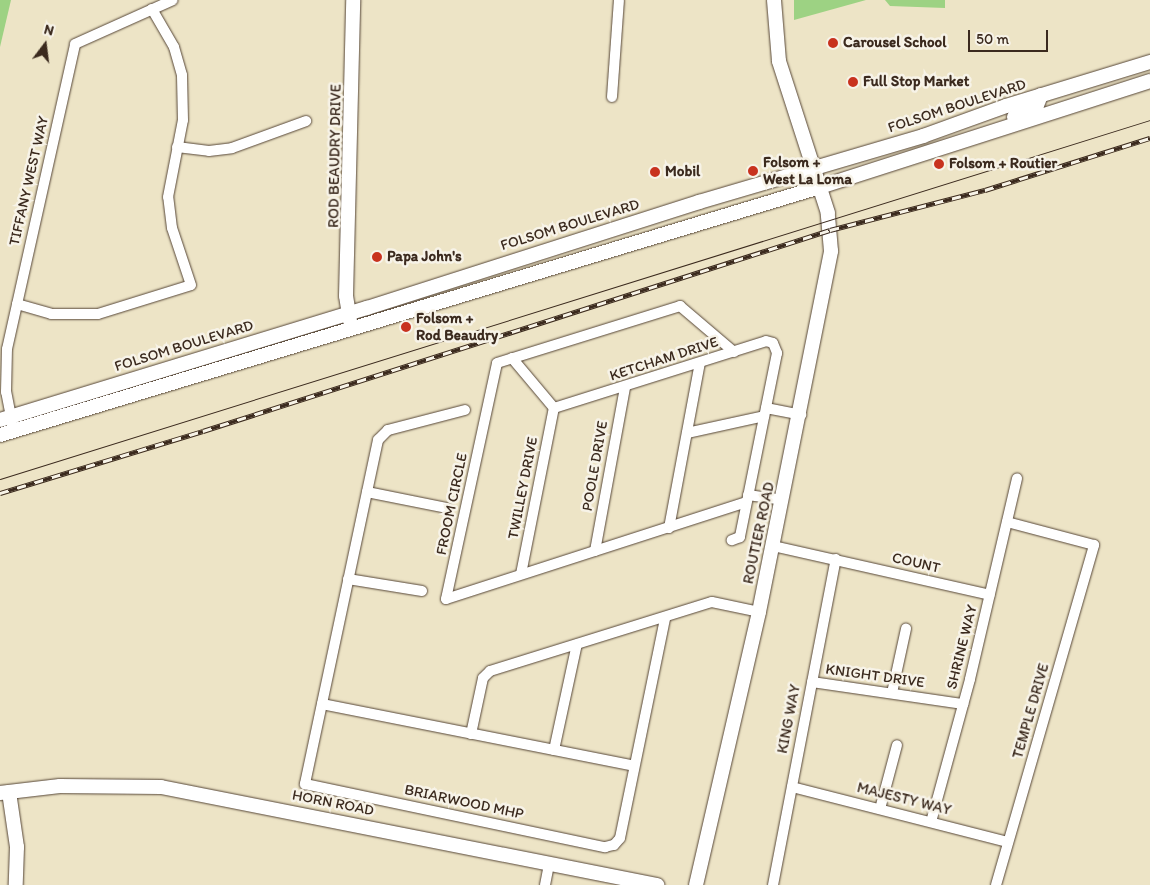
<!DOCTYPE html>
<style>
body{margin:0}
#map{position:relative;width:1150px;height:885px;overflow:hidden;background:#ede4c6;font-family:Itim,sans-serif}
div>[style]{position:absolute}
.green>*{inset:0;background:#9dd283}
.roads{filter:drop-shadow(0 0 1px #564637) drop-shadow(0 0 1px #564637)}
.street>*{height:10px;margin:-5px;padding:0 5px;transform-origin:5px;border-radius:5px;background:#fff}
.secondary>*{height:14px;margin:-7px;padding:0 7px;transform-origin:7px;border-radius:7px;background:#fff}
.tram>*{height:1px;margin:-0.5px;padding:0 0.5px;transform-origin:0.5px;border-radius:0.5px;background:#3b2a1e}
.rail>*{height:5px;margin-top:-2.5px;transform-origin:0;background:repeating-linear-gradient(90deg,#f7f3e8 0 9px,#3b2a1e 0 18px);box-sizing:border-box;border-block:1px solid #3b2a1e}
.dots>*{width:14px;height:14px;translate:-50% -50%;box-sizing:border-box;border:2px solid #f7f3e8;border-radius:50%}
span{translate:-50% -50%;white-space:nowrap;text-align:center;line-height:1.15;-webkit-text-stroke:5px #f7f3e8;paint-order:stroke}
.poi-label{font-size:15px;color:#3b2a1e;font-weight:700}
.left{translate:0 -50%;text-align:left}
.street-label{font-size:15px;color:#3b2a1e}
.north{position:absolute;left:20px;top:20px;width:50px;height:50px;-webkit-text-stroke:4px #f7f3e8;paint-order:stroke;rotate:15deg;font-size:14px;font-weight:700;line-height:20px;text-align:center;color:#3b2a1e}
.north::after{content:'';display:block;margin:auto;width:18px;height:22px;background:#3b2a1e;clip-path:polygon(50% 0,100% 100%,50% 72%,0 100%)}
.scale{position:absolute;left:968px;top:30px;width:80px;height:22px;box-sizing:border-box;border:2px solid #3b2a1e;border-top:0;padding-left:6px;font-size:15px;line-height:18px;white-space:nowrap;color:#3b2a1e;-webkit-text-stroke:4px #f7f3e8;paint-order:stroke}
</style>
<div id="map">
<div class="green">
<div style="clip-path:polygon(0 0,11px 0,0 47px)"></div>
<div style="clip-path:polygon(794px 0,866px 0,794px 20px)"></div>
<div style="clip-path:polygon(885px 0,945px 0,945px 8px,890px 6px)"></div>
</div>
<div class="roads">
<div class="street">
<div style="left:612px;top:97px;width:97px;rotate:-85.9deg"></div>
<div style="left:177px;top:147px;width:32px;rotate:7deg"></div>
<div style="left:209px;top:151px;width:23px;rotate:-7deg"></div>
<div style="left:232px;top:148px;width:79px;rotate:-20deg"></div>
<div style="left:17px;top:304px;width:35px;rotate:16deg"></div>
<div style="left:51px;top:314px;width:47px"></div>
<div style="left:98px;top:314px;width:97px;rotate:-17.3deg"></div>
<div style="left:191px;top:285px;width:60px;rotate:-108.4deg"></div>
<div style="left:172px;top:228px;width:31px;rotate:-97deg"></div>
<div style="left:168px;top:197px;width:78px;rotate:-79deg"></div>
<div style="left:183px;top:120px;width:45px;rotate:-91.3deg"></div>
<div style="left:182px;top:75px;width:29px;rotate:-106deg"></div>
<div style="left:174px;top:47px;width:44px;rotate:-120.1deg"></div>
<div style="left:512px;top:358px;width:65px;rotate:50deg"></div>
<div style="left:554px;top:408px;width:222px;rotate:-17.5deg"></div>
<div style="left:766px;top:341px;width:7px;rotate:16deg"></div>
<div style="left:773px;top:343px;width:11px;rotate:68deg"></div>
<div style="left:777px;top:353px;width:188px;rotate:101.4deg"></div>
<div style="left:740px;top:537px;width:9px;rotate:159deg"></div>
<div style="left:766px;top:408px;width:36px;rotate:11deg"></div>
<div style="left:465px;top:410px;width:80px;rotate:165.4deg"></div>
<div style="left:388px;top:430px;width:14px;rotate:135deg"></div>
<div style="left:378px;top:440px;width:352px;rotate:102deg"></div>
<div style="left:305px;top:784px;width:307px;rotate:11.9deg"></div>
<div style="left:605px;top:847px;width:9px;rotate:-13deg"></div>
<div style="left:614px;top:845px;width:9px;rotate:-49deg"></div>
<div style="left:620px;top:838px;width:225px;rotate:-78.4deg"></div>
<div style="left:12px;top:422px;width:31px;rotate:-101deg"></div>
<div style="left:6px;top:392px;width:43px;rotate:-88.7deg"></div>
<div style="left:7px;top:349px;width:312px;rotate:-77.4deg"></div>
<div style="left:75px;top:44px;width:107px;rotate:-24.2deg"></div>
<div style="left:687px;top:433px;width:79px;rotate:-12.4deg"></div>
<div style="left:367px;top:492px;width:82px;rotate:11.3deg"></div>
<div style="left:748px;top:495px;width:35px;rotate:8deg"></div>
<div style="left:669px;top:528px;width:168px;rotate:-79.4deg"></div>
<div style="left:773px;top:546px;width:222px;rotate:12.7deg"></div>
<div style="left:595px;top:551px;width:166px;rotate:-79.6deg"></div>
<div style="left:521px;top:574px;width:169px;rotate:-78.8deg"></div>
<div style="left:348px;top:579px;width:75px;rotate:9.2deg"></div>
<div style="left:446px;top:599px;width:241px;rotate:-77.8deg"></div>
<div style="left:497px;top:363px;width:192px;rotate:-17.3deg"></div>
<div style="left:680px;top:306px;width:71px;rotate:40.4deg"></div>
<div style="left:446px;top:599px;width:315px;rotate:-17.9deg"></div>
<div style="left:812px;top:682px;width:153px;rotate:8.3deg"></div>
<div style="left:892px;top:693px;width:66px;rotate:-77.7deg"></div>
<div style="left:322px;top:704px;width:318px;rotate:11.2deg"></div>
<div style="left:471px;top:734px;width:57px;rotate:-77.9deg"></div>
<div style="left:483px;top:678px;width:10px;rotate:-45deg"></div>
<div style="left:490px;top:671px;width:232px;rotate:-17.3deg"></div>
<div style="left:712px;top:602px;width:48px;rotate:12deg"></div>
<div style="left:554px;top:750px;width:108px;rotate:-77.8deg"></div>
<div style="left:792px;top:787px;width:223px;rotate:14.3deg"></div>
<div style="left:880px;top:809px;width:66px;rotate:-75.1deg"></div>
<div style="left:931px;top:822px;width:148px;rotate:-74.7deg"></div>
<div style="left:970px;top:679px;width:206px;rotate:-76.8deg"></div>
<div style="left:545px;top:885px;width:21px;rotate:-79deg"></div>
<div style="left:773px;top:885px;width:332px;rotate:-79.1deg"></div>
<div style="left:996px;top:885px;width:354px;rotate:-73.9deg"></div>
<div style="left:1094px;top:545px;width:90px;rotate:-165.2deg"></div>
</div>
<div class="secondary">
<div style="left:1014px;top:117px;width:24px;rotate:-22deg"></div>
<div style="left:1036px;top:108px;width:14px;rotate:-69deg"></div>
<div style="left:350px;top:321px;width:25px;rotate:-99deg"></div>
<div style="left:346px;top:296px;width:296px;rotate:-88.6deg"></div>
<div style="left:0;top:420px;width:384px;rotate:-17deg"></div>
<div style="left:367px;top:308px;width:349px;rotate:-17.7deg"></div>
<div style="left:699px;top:202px;width:234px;rotate:-16.4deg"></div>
<div style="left:923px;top:136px;width:88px;rotate:-19.9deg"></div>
<div style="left:1006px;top:106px;width:151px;rotate:-17deg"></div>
<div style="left:0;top:435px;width:857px;rotate:-16.83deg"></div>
<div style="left:820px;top:187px;width:347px;rotate:-17.8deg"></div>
<div style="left:9px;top:792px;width:56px;rotate:81.7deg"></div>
<div style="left:17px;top:847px;width:38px;rotate:92deg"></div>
<div style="left:0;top:793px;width:60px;rotate:-6.7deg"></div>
<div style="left:60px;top:786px;width:101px;rotate:0.6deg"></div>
<div style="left:161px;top:787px;width:506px;rotate:11.18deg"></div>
<div style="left:696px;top:885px;width:280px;rotate:-77deg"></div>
<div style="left:759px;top:612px;width:368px;rotate:-78.7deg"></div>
<div style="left:831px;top:251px;width:38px;rotate:-95deg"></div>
<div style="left:828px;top:213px;width:160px;rotate:-107.9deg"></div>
<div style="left:779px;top:61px;width:61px;rotate:-94.7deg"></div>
</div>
</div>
<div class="tram">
<div style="left:0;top:479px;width:1205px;rotate:-17.34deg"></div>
</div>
<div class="rail">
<div style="left:0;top:493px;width:212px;rotate:-17deg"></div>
<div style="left:203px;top:431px;width:658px;rotate:-17.77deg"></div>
<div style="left:830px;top:230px;width:160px;rotate:-14.5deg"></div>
<div style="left:985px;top:190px;width:173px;rotate:-17.5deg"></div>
</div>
<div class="dots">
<div style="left:833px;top:43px;background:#c8321e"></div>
<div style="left:853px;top:82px;background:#c8321e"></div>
<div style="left:939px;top:164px;background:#c8321e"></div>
<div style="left:753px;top:171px;background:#c8321e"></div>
<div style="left:655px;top:172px;background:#c8321e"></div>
<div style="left:377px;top:257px;background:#c8321e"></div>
<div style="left:406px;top:327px;background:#c8321e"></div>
</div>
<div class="poi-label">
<span class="left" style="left:843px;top:43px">Carousel School</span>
<span class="left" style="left:863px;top:82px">Full Stop Market</span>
<span class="left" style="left:763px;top:171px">Folsom +<br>West La Loma</span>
<span class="left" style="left:949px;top:164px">Folsom + Routier</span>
<span class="left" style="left:665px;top:172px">Mobil</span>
<span class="left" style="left:387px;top:257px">Papa John's</span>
<span class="left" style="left:416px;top:327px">Folsom +<br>Rod Beaudry</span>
</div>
<div class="street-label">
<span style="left:957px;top:106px;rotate:-18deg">FOLSOM BOULEVARD</span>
<span style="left:335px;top:156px;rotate:-89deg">ROD BEAUDRY DRIVE</span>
<span style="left:29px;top:181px;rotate:-77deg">TIFFANY WEST WAY</span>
<span style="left:570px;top:225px;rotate:-17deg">FOLSOM BOULEVARD</span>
<span style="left:184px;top:346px;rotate:-17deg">FOLSOM BOULEVARD</span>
<span style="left:664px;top:359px;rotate:-18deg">KETCHAM DRIVE</span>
<span style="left:595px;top:466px;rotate:-80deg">POOLE DRIVE</span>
<span style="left:523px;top:488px;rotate:-79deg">TWILLEY DRIVE</span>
<span style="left:452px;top:504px;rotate:-78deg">FROOM CIRCLE</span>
<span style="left:759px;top:533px;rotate:-78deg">ROUTIER ROAD</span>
<span style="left:916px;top:563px;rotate:13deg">COUNT</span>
<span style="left:962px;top:647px;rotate:-76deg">SHRINE WAY</span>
<span style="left:875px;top:676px;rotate:8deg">KNIGHT DRIVE</span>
<span style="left:1031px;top:711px;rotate:-74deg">TEMPLE DRIVE</span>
<span style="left:789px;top:719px;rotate:-79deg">KING WAY</span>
<span style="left:904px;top:799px;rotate:14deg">MAJESTY WAY</span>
<span style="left:464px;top:802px;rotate:12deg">BRIARWOOD MHP</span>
<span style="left:333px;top:803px;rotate:11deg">HORN ROAD</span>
</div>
<div class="north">N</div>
<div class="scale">50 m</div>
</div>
